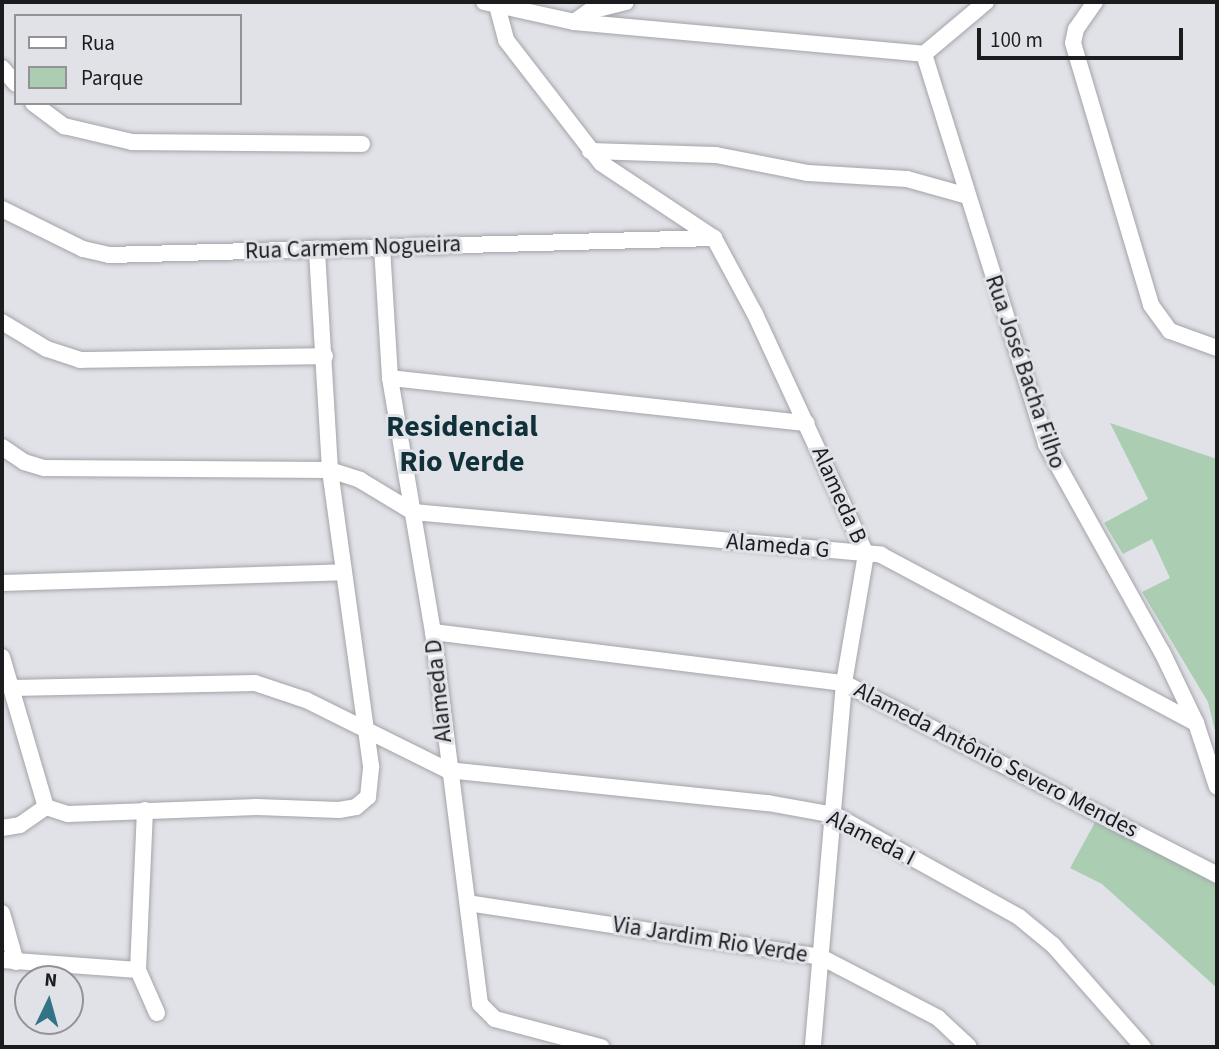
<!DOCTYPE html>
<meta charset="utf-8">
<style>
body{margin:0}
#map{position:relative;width:1219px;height:1049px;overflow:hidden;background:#e1e1e8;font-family:"Source Sans 3",sans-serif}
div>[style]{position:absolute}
.green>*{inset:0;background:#abcdb2}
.roads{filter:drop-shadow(0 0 2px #a3a3a9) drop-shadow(0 0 2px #a3a3a9)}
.minor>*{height:16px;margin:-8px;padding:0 8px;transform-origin:8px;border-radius:8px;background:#fff}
span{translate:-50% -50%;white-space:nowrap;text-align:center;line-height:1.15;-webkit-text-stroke:6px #e1e1e8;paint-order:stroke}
.street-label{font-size:23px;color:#1b1c1e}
.district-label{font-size:30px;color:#103139;font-weight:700}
.frame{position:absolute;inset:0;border:4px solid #1b1c1e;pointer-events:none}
.legend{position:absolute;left:14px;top:14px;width:228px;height:91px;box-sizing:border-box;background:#e1e1e8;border:2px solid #929297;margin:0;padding:9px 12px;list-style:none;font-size:21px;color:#1b1c1e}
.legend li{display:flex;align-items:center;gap:14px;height:35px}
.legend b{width:35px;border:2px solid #929297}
.north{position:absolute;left:14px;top:965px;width:70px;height:70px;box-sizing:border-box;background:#e1e1e8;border:2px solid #929297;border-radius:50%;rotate:5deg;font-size:19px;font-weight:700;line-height:28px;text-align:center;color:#1b1c1e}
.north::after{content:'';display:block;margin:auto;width:24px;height:32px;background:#317485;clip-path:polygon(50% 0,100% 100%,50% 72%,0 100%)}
.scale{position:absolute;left:977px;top:28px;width:206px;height:32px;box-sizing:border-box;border:4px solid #1b1c1e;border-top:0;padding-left:9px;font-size:21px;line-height:24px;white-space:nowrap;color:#1b1c1e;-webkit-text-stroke:5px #e1e1e8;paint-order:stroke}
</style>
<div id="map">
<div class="green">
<div style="clip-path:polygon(1110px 423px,1217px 459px,1217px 739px,1208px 702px,1142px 592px,1170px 578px,1152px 539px,1123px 554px,1104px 523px,1148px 499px)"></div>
<div style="clip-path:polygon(1098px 817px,1217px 885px,1217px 988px,1102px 884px,1070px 868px)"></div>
</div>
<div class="roads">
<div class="minor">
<div style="left:484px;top:2px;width:92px;rotate:12.5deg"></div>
<div style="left:574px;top:22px;width:351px;rotate:5.2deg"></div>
<div style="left:924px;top:54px;width:81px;rotate:-40deg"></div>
<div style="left:496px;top:2px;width:39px;rotate:75deg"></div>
<div style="left:506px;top:40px;width:155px;rotate:52.3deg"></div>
<div style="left:601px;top:163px;width:136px;rotate:33.6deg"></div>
<div style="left:714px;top:238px;width:86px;rotate:61.7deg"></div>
<div style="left:755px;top:314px;width:264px;rotate:65.2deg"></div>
<div style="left:866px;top:554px;width:131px;rotate:99.7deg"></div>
<div style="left:844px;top:683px;width:365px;rotate:94.9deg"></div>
<div style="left:1095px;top:2px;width:33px;rotate:125deg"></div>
<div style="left:1076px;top:29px;width:14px;rotate:102deg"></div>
<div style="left:1073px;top:43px;width:273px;rotate:73.4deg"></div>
<div style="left:1151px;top:305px;width:32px;rotate:54deg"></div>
<div style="left:1170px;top:331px;width:50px;rotate:19.9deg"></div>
<div style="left:574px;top:22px;width:19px;rotate:-35deg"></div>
<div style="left:590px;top:11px;width:37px;rotate:-14deg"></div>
<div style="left:924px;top:54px;width:409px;rotate:72.6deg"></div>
<div style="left:1046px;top:444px;width:238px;rotate:60.9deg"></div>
<div style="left:1162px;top:652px;width:79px;rotate:64.4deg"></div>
<div style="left:1196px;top:723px;width:67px;rotate:71.8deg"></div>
<div style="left:2px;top:68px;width:21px;rotate:49deg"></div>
<div style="left:33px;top:103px;width:39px;rotate:37deg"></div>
<div style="left:64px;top:126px;width:70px;rotate:13.2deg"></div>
<div style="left:132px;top:142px;width:230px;rotate:0.5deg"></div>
<div style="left:590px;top:151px;width:126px;rotate:1.8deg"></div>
<div style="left:716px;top:155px;width:94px;rotate:11.1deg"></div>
<div style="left:808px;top:173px;width:99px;rotate:3.5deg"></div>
<div style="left:907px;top:179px;width:63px;rotate:15.6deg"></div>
<div style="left:2px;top:209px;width:90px;rotate:26.3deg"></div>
<div style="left:83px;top:249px;width:27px;rotate:13deg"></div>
<div style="left:109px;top:255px;width:605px;rotate:-1.61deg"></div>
<div style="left:382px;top:247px;width:131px;rotate:86.5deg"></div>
<div style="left:390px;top:378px;width:258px;rotate:80.4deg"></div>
<div style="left:433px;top:632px;width:375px;rotate:82.8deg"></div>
<div style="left:480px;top:1004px;width:21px;rotate:45deg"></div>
<div style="left:495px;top:1019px;width:110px;rotate:14.8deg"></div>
<div style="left:2px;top:322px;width:52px;rotate:31deg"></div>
<div style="left:47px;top:349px;width:35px;rotate:18deg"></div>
<div style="left:80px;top:360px;width:245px;rotate:-0.9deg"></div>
<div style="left:390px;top:378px;width:419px;rotate:6.2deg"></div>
<div style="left:2px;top:447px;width:27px;rotate:34deg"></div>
<div style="left:24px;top:462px;width:21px;rotate:17deg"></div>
<div style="left:44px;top:468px;width:286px;rotate:0.4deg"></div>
<div style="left:330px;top:470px;width:32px;rotate:18deg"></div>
<div style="left:360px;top:480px;width:62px;rotate:31.1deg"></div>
<div style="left:413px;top:512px;width:470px;rotate:5.2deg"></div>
<div style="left:881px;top:555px;width:357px;rotate:28.1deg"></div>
<div style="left:2px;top:583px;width:342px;rotate:-1.8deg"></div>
<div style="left:433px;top:632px;width:414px;rotate:7.1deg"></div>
<div style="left:844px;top:683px;width:420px;rotate:27.2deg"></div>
<div style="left:2px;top:657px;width:156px;rotate:73.7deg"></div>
<div style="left:12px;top:688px;width:243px;rotate:-1.2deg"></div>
<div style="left:255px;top:683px;width:54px;rotate:18.4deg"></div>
<div style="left:306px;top:700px;width:157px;rotate:26.4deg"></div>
<div style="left:447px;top:770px;width:323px;rotate:5.9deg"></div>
<div style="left:768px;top:803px;width:68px;rotate:10.2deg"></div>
<div style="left:835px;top:815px;width:210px;rotate:29deg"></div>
<div style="left:1019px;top:917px;width:44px;rotate:39.5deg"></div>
<div style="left:1053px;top:945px;width:136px;rotate:48.6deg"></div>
<div style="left:46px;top:807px;width:23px;rotate:18deg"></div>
<div style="left:68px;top:814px;width:189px;rotate:-2.1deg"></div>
<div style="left:257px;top:807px;width:82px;rotate:2.1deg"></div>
<div style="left:339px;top:810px;width:17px;rotate:-10deg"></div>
<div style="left:356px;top:807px;width:16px;rotate:-40deg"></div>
<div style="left:368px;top:797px;width:31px;rotate:-84deg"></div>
<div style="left:371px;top:766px;width:299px;rotate:-97.9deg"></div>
<div style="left:330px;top:470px;width:222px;rotate:-93.4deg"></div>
<div style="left:145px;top:810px;width:160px;rotate:92.5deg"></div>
<div style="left:138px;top:970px;width:47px;rotate:66.2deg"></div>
<div style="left:2px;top:828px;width:18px;rotate:-9deg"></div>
<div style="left:20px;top:825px;width:32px;rotate:-35deg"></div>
<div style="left:468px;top:903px;width:357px;rotate:8.7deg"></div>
<div style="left:821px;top:957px;width:132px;rotate:27.5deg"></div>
<div style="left:938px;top:1018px;width:42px;rotate:43.1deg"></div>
<div style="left:2px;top:913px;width:51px;rotate:74.1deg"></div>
<div style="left:2px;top:960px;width:136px;rotate:4.2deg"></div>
</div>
</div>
<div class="street-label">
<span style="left:353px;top:248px;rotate:-2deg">Rua Carmem Nogueira</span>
<span style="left:1025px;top:372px;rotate:71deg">Rua José Bacha Filho</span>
<span style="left:839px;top:495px;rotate:66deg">Alameda B</span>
<span style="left:778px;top:546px;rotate:5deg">Alameda G</span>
<span style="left:439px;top:691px;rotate:-96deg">Alameda D</span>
<span style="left:996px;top:760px;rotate:27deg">Alameda Antônio Severo Mendes</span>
<span style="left:871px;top:838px;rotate:27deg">Alameda I</span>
<span style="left:710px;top:940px;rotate:9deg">Via Jardim Rio Verde</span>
</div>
<div class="district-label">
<span style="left:462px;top:444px">Residencial<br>Rio Verde</span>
</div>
<div class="frame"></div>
<ul class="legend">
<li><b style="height:9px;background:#fff"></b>Rua</li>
<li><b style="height:19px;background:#abcdb2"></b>Parque</li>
</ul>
<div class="north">N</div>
<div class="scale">100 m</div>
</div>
